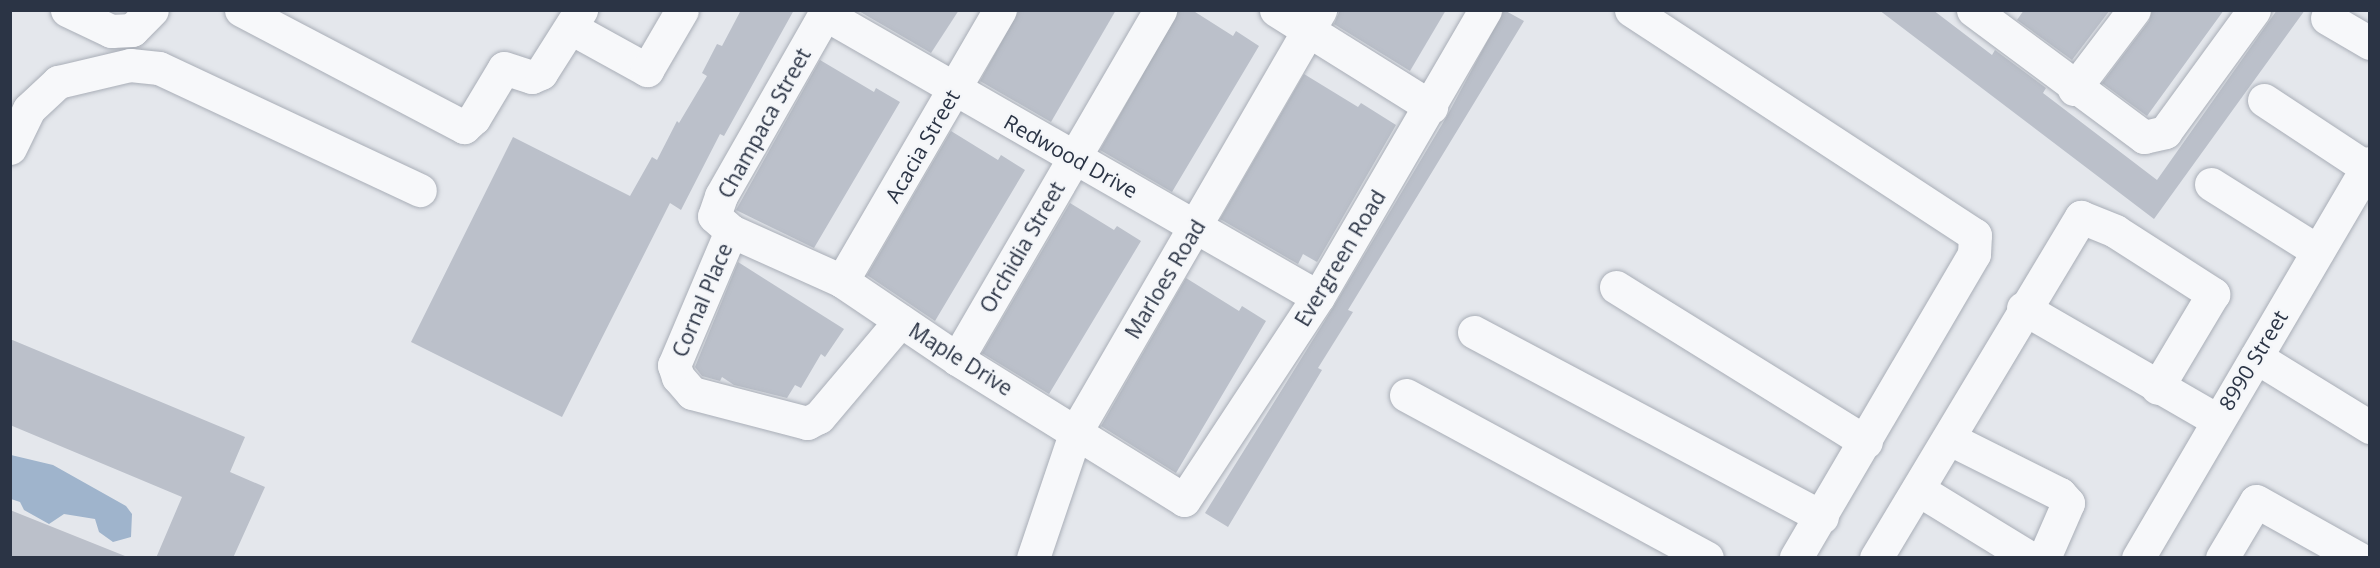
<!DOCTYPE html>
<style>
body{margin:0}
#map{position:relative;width:2380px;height:568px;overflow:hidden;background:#e4e7ec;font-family:"Open Sans",sans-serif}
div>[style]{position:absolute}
.water>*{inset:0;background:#9fb4cc}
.building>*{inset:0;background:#bbc0ca}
.roads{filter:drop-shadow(0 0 2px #a9aeb7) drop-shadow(0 0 2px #a9aeb7)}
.street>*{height:33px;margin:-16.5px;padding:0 16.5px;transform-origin:16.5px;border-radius:16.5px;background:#f7f8fa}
span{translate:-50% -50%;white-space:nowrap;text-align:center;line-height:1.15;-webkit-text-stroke:4.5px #f4f6f9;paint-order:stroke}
.street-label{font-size:21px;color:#2b3445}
.frame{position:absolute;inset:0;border:12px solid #2b3445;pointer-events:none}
</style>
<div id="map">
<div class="water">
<div style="clip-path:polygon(11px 455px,53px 465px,126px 506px,132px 514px,131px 537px,113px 542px,99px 532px,95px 519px,64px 514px,49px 524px,24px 510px,20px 502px,11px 499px)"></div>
</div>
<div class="building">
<div style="clip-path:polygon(741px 10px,794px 10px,724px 136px,720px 134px,681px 210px,670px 203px,562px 417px,411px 342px,513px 137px,630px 196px,652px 157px,657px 160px,677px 121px,679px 123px,707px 76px,702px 73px,717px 44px,722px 46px)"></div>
<div style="clip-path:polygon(857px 10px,959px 10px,931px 53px)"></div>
<div style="clip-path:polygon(1019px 10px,1116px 10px,1051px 122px,980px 81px)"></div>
<div style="clip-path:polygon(1179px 10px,1192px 10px,1233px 36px,1236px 31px,1259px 46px,1172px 192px,1100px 150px)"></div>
<div style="clip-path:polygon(1340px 10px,1446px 10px,1410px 71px,1334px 24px)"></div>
<div style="clip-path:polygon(1504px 10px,1524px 21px,1348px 310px,1353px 312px,1318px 368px,1322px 370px,1228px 527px,1205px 513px,1334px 306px,1447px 116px)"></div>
<div style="clip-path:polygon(1879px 10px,1933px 10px,1992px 55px,1995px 50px,2046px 88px,2043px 93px,2157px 180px,2277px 10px,2305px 10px,2154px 219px)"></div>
<div style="clip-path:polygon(2024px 10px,2110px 10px,2072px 60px,2017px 20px)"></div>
<div style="clip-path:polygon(2152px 10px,2224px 10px,2147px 116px,2102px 83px,2149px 21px)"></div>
<div style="clip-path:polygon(820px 60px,874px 92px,876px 88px,900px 102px,814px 248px,736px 210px)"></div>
<div style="clip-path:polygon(1304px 74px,1358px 107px,1361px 103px,1396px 125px,1317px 262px,1303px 254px,1298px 264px,1220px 219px)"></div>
<div style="clip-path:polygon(951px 131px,998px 160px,1001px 155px,1025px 170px,935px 321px,867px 275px)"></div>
<div style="clip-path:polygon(1070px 203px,1114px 230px,1117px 226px,1141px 241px,1049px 394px,982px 353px)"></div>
<div style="clip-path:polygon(738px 262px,844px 329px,825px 357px,821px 354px,801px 388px,795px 385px,787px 398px,734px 385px,722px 377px,720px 381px,702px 376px,695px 367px)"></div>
<div style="clip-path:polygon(1186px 278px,1239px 311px,1242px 306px,1266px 321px,1176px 473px,1101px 426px)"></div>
<div style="clip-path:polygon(10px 339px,245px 437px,230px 472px,265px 487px,233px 558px,156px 558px,182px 497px,10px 425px)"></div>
<div style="clip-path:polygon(10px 510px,125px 556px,125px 558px,10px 558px)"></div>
</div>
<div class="roads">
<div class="street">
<div style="left:67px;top:10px;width:49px;rotate:25.5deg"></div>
<div style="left:111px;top:31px;width:21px;rotate:-3deg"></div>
<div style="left:132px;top:30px;width:28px;rotate:-45deg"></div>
<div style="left:241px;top:10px;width:252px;rotate:27.7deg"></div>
<div style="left:464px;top:127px;width:13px;rotate:-42deg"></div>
<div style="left:474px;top:118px;width:58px;rotate:-59deg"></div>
<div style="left:504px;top:68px;width:29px;rotate:18deg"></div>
<div style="left:532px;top:77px;width:10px;rotate:-24deg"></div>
<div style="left:541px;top:73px;width:75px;rotate:-57.6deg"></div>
<div style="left:827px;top:10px;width:214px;rotate:119.7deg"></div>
<div style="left:721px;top:196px;width:21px;rotate:109deg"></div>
<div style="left:714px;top:216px;width:23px;rotate:41deg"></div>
<div style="left:731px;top:231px;width:122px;rotate:24.2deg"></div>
<div style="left:842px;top:281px;width:139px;rotate:34.1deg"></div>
<div style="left:957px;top:359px;width:267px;rotate:31.8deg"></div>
<div style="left:1184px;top:500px;width:243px;rotate:-56.6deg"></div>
<div style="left:1318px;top:297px;width:332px;rotate:-59.8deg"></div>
<div style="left:1276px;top:10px;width:183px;rotate:32deg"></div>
<div style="left:1631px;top:10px;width:411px;rotate:33.2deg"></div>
<div style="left:1975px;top:235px;width:19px;rotate:93deg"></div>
<div style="left:1974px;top:254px;width:352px;rotate:120.4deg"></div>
<div style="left:1973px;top:10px;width:213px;rotate:36.6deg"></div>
<div style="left:2144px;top:137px;width:22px;rotate:-13deg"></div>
<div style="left:2165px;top:132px;width:151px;rotate:-53.9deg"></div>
<div style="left:825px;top:14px;width:568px;rotate:29.86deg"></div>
<div style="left:2327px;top:18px;width:50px;rotate:30.2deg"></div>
<div style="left:571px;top:28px;width:87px;rotate:28.9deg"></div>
<div style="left:647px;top:70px;width:69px;rotate:-59.7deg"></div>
<div style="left:2074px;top:89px;width:99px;rotate:-52.8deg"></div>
<div style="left:2264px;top:100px;width:127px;rotate:33.4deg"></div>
<div style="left:10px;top:148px;width:43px;rotate:-64deg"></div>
<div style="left:29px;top:109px;width:40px;rotate:-43deg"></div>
<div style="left:58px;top:82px;width:74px;rotate:-13.3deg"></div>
<div style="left:130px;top:65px;width:29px;rotate:6deg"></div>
<div style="left:159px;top:68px;width:288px;rotate:25.1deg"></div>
<div style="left:2211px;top:184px;width:126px;rotate:32.1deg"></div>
<div style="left:731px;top:231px;width:146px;rotate:113deg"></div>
<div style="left:674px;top:365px;width:13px;rotate:72deg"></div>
<div style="left:678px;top:377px;width:21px;rotate:49deg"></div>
<div style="left:692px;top:393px;width:119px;rotate:14.6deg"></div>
<div style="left:807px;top:423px;width:13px;rotate:-27deg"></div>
<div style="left:819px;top:417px;width:126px;rotate:-49.8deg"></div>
<div style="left:842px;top:281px;width:314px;rotate:-59.8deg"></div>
<div style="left:1616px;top:287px;width:294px;rotate:31.8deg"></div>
<div style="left:2023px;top:308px;width:224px;rotate:30deg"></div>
<div style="left:1474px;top:332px;width:394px;rotate:28deg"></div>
<div style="left:2256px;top:357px;width:134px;rotate:31.6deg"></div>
<div style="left:957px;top:359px;width:404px;rotate:-59.8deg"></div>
<div style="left:1406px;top:395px;width:342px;rotate:28.4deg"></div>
<div style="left:1950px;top:439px;width:123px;rotate:26.6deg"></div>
<div style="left:2060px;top:494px;width:12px;rotate:48deg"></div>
<div style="left:2068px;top:503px;width:60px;rotate:113.6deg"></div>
<div style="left:1919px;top:490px;width:130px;rotate:31.5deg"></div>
<div style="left:1033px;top:558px;width:134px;rotate:-71.3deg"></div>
<div style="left:1076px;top:431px;width:487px;rotate:-59.9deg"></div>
<div style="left:1876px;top:558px;width:398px;rotate:-59deg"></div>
<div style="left:2081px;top:217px;width:37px;rotate:22deg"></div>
<div style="left:2115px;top:231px;width:117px;rotate:32.7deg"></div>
<div style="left:2213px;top:294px;width:109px;rotate:120.8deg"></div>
<div style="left:2138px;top:558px;width:458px;rotate:-59.6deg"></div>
<div style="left:2222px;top:558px;width:66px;rotate:-59.2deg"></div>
<div style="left:2256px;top:501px;width:117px;rotate:29.2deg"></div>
</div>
</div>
<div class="street-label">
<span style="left:764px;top:123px;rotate:-61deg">Champaca Street</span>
<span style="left:922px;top:146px;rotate:-60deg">Acacia Street</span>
<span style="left:1071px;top:156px;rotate:29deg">Redwood Drive</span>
<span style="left:1022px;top:247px;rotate:-60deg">Orchidia Street</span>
<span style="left:1340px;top:258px;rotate:-59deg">Evergreen Road</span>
<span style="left:1165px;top:279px;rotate:-59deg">Marloes Road</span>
<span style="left:702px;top:300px;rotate:-67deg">Cornal Place</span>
<span style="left:961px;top:359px;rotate:32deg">Maple Drive</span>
<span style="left:2253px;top:360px;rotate:-59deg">8990 Street</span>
</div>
<div class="frame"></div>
</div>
